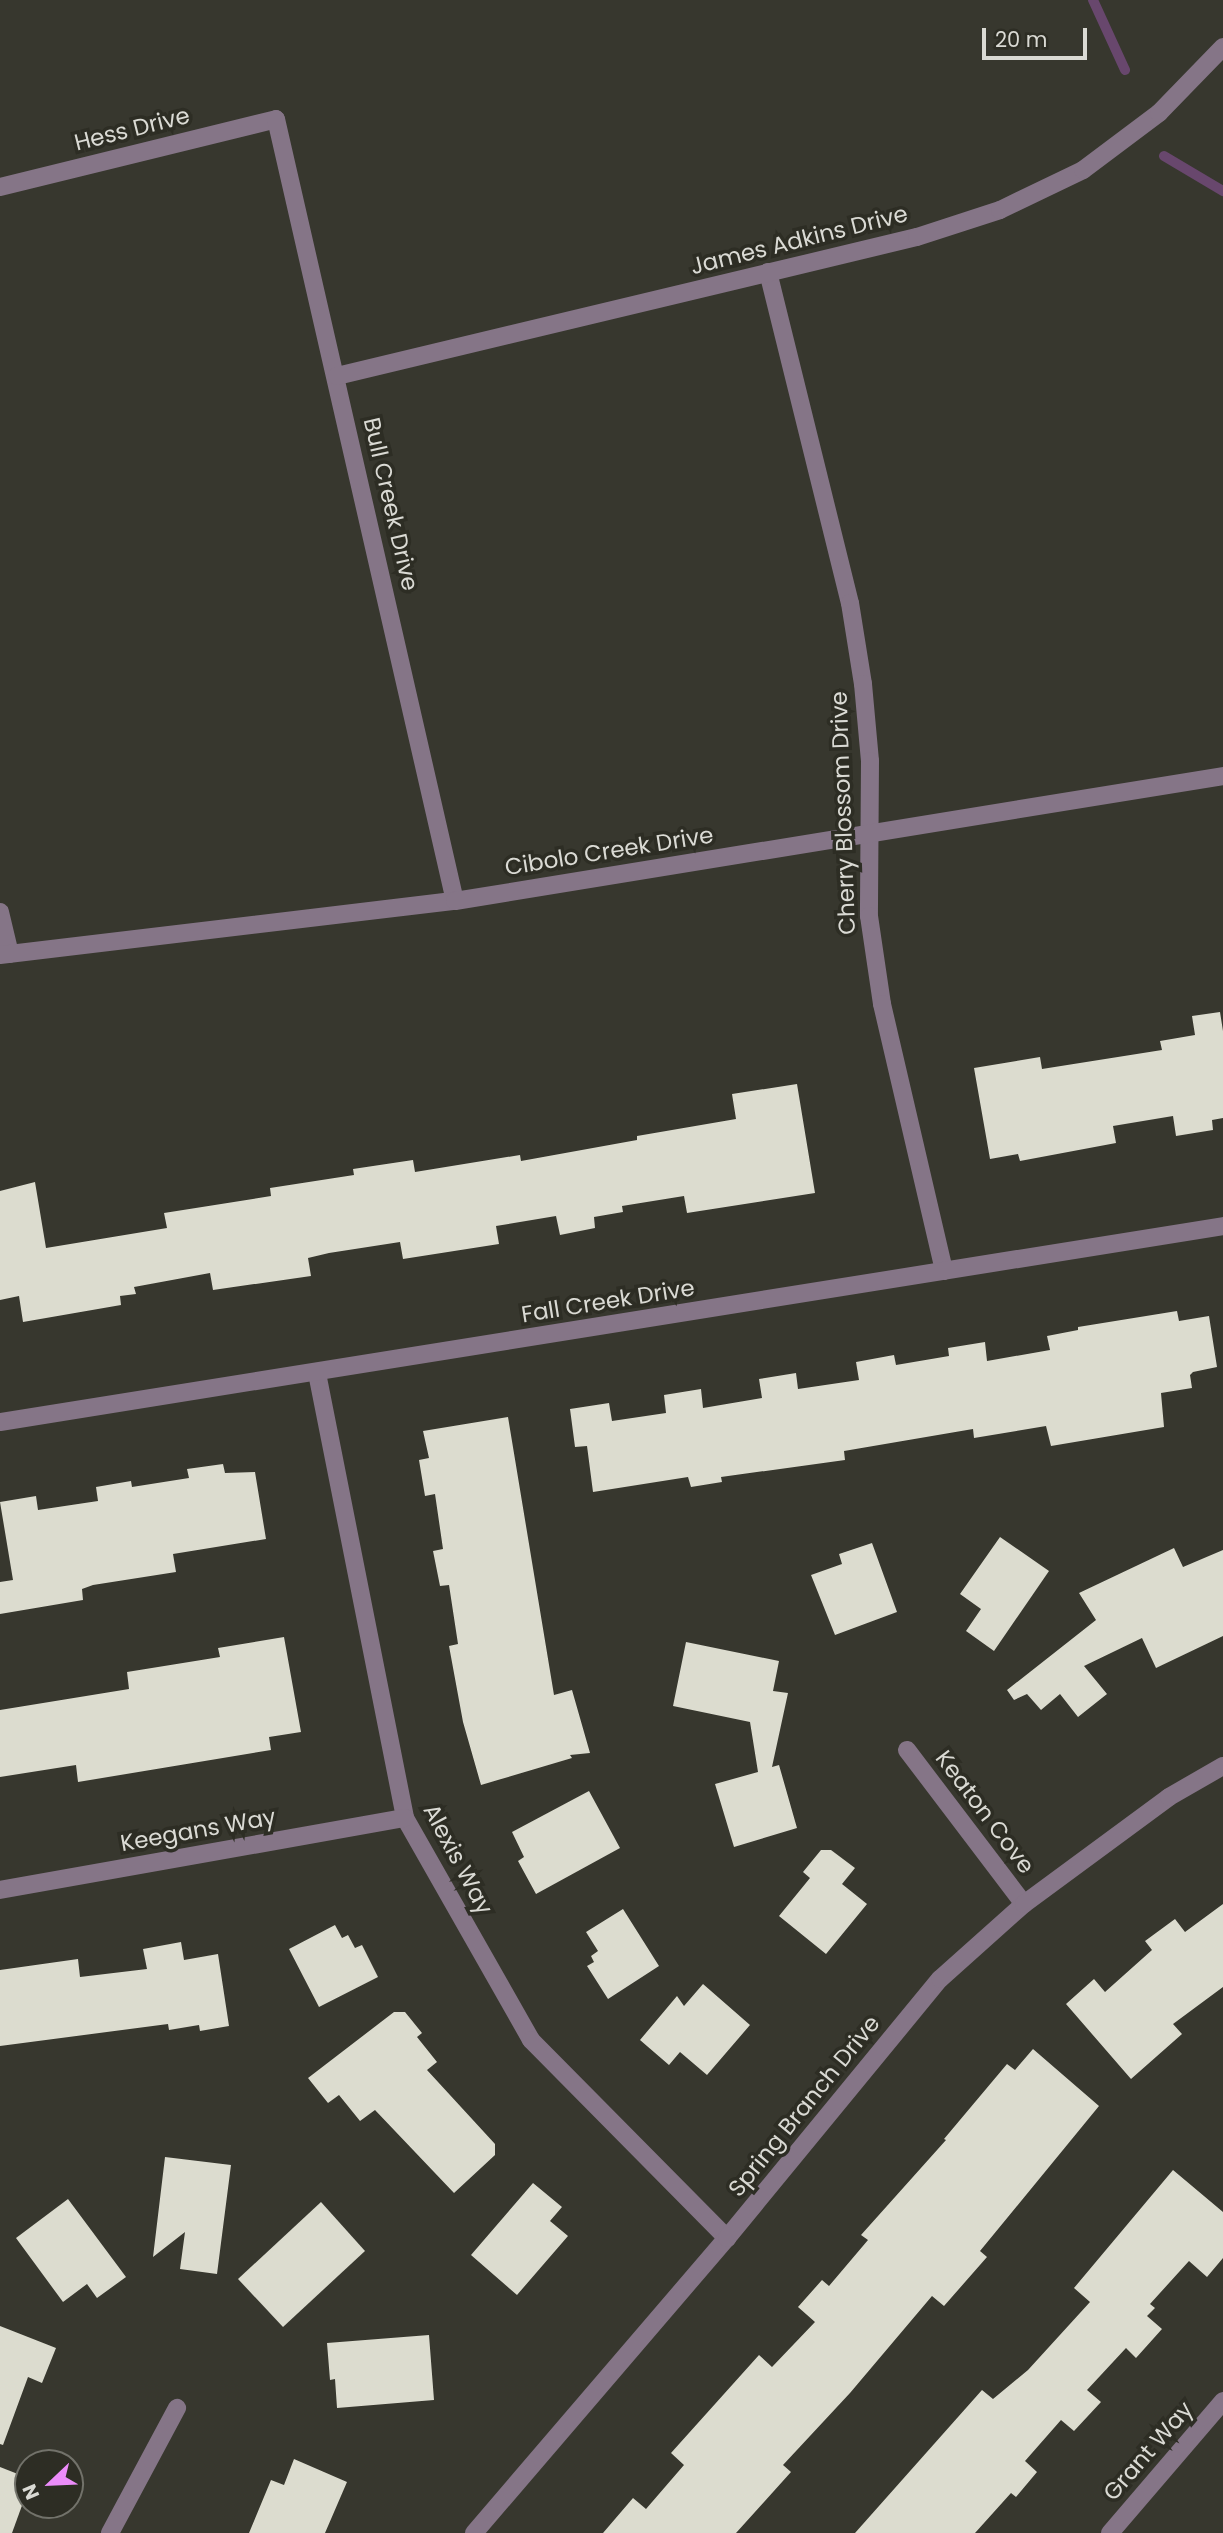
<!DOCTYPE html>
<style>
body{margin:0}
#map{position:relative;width:1223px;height:2533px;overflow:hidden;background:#37372e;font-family:Poppins,sans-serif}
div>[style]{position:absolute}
.stream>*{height:10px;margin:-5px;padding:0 5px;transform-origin:5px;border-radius:5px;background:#68476d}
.building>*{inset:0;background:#dcdccf}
.minor>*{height:18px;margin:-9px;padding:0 9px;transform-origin:9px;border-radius:9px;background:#857587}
span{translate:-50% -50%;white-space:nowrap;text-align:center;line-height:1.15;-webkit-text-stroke:7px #2d2d24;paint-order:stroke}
.street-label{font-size:23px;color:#dadad4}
.north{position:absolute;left:14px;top:2449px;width:70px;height:70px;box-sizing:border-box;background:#2d2d24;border:2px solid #72726a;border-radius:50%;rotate:247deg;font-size:19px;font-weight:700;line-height:28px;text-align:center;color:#dadad4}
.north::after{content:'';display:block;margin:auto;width:24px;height:32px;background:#ec8cfa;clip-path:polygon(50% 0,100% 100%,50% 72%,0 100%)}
.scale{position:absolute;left:982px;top:28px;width:105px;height:32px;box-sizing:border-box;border:4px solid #dadad4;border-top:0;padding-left:9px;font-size:21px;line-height:24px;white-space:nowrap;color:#dadad4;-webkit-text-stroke:5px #2d2d24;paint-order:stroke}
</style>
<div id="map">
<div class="stream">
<div style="left:1093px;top:0;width:77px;rotate:65.4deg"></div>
<div style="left:1164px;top:156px;width:69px;rotate:30.7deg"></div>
</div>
<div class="building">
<div style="clip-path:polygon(1220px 1012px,1223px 1031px,1223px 1118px,1212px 1120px,1213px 1130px,1176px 1136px,1173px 1116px,1113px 1126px,1116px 1143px,1020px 1161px,1018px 1154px,990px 1159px,974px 1068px,1040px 1057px,1042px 1069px,1162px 1050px,1160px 1041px,1195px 1035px,1192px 1016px)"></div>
<div style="clip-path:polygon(797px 1084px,815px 1193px,687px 1213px,684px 1196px,622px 1206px,623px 1212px,594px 1217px,595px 1228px,560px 1235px,556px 1216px,496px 1226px,499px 1244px,403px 1259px,400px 1242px,329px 1253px,308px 1258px,311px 1276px,213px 1290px,210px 1273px,134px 1287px,136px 1294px,120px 1296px,121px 1305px,23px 1322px,19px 1296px,0 1300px,0 1191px,35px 1182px,46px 1248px,167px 1228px,164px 1213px,271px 1196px,270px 1188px,354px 1175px,353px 1169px,413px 1160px,415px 1172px,520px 1155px,521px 1161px,637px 1140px,637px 1136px,736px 1119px,732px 1094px)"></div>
<div style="clip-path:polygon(1177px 1311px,1179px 1321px,1209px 1316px,1217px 1367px,1193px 1372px,1190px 1375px,1192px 1388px,1161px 1393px,1164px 1427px,1051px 1446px,1046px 1426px,974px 1438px,973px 1429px,844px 1451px,845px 1460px,721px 1477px,722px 1482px,691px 1487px,688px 1477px,593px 1492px,587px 1446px,575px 1447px,570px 1409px,609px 1403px,612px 1421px,666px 1413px,664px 1395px,701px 1389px,703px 1408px,762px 1398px,759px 1379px,796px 1373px,798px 1389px,859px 1380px,856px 1362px,894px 1355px,896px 1365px,949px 1356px,948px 1348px,985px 1342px,987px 1361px,1050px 1350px,1047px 1336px,1078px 1330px,1078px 1327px)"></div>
<div style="clip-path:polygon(508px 1417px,554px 1695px,572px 1690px,590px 1753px,570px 1755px,572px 1758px,481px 1785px,463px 1722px,449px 1646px,458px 1644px,449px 1585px,440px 1586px,433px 1551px,443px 1549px,435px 1494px,425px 1496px,419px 1460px,429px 1458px,423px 1431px)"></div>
<div style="clip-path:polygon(223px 1464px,225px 1473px,255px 1472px,266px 1539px,173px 1554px,176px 1572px,93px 1585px,82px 1589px,83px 1600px,0 1614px,0 1582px,13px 1580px,0 1502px,36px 1496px,38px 1510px,98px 1501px,96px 1487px,131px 1481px,132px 1487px,189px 1478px,187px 1469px)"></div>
<div style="clip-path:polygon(1000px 1537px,1049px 1571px,994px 1651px,966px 1631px,981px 1609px,960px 1594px)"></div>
<div style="clip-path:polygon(872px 1543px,897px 1612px,835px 1635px,811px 1575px,842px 1564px,839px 1554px)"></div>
<div style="clip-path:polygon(1174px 1548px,1183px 1567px,1223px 1550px,1223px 1636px,1156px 1668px,1142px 1638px,1084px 1666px,1107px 1694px,1078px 1717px,1060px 1694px,1041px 1710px,1027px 1694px,1014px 1700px,1007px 1690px,1096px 1620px,1079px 1593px)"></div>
<div style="clip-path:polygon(284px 1637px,301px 1732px,269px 1737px,271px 1750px,78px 1782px,76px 1765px,0 1777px,0 1710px,129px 1689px,127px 1672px,220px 1657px,218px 1648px)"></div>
<div style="clip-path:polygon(686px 1642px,779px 1661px,773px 1691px,788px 1693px,772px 1767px,779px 1765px,797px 1828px,734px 1847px,715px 1784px,758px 1772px,750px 1722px,673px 1706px)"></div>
<div style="clip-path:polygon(589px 1791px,620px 1848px,536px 1894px,518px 1861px,524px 1857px,512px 1832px)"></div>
<div style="clip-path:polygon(821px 1850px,831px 1850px,855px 1868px,842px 1884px,867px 1904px,826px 1954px,779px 1916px,810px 1878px,803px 1872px)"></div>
<div style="clip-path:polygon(1223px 1904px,1223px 1987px,1173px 2024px,1182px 2034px,1131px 2079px,1066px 2004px,1094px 1979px,1105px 1992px,1152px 1950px,1145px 1941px,1175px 1919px,1185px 1932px)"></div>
<div style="clip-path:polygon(623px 1909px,659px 1966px,608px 1999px,587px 1966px,594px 1962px,591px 1956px,598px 1951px,586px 1932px)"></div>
<div style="clip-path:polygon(335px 1925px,342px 1938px,348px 1935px,355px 1948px,362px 1945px,378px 1977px,319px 2007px,289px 1949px)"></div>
<div style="clip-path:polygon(181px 1942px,184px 1960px,218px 1954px,229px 2026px,200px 2031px,199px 2025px,169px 2030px,168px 2024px,0 2046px,0 1970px,78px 1959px,80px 1977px,147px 1969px,143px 1949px)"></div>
<div style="clip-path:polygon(703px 1984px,750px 2025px,707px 2075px,680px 2052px,669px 2065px,640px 2040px,677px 1996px,684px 2006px)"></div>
<div style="clip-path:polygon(394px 2012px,405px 2012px,422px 2033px,417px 2037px,437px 2062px,427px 2070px,495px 2144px,495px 2155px,454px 2193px,375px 2110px,360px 2121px,339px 2095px,328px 2103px,308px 2078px)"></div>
<div style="clip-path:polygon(1033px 2049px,1099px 2106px,980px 2251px,987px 2257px,944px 2306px,932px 2296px,850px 2393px,783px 2465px,791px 2472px,736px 2533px,603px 2533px,633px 2498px,646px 2509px,684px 2465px,671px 2453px,759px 2355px,772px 2367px,815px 2322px,798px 2307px,822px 2280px,829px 2286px,868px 2240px,861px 2235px,946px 2140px,944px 2139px,1007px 2064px,1015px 2070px)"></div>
<div style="clip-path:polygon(165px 2157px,231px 2165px,217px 2274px,180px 2269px,185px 2232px,153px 2257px)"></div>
<div style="clip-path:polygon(1173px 2170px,1223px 2212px,1223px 2258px,1207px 2277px,1189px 2261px,1150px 2304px,1155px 2308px,1147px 2316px,1162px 2329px,1136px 2358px,1126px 2348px,1087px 2390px,1101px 2402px,1074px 2431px,1061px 2420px,1025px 2461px,1037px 2472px,1016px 2497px,1011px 2493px,975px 2533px,855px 2533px,982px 2390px,993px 2399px,1028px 2370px,1090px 2302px,1074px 2288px)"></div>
<div style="clip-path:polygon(533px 2183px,562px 2207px,550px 2221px,568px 2236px,517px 2295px,471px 2255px)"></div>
<div style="clip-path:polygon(68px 2199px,126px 2277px,97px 2298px,87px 2284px,63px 2302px,16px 2238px)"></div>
<div style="clip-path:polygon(321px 2202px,365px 2251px,283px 2327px,238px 2279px)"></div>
<div style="clip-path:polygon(0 2326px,56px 2348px,42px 2383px,28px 2377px,3px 2445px,0 2444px)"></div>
<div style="clip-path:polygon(429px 2335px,434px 2400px,337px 2408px,335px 2379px,330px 2380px,327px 2343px)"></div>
<div style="clip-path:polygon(294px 2459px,347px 2482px,325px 2533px,249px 2533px,271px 2480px,284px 2485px)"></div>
<div style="clip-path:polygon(0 2467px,28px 2478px,28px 2489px,12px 2533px,0 2533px)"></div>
</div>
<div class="minor">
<div style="left:0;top:187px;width:284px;rotate:-13.8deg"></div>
<div style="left:276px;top:119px;width:802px;rotate:77.11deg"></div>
<div style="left:768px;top:272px;width:341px;rotate:76.1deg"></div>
<div style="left:850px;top:603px;width:82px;rotate:80.9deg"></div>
<div style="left:863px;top:684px;width:77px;rotate:84.8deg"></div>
<div style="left:870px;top:761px;width:155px;rotate:90.4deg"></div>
<div style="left:869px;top:916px;width:89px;rotate:81.6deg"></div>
<div style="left:882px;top:1004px;width:274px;rotate:76.9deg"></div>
<div style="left:337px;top:376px;width:596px;rotate:-13.48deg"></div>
<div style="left:917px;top:237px;width:87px;rotate:-18deg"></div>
<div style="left:1000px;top:210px;width:92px;rotate:-25.7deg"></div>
<div style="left:1083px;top:170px;width:95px;rotate:-36.9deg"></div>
<div style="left:1159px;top:113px;width:92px;rotate:-45.9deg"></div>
<div style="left:0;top:912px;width:43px;rotate:76.6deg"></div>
<div style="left:0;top:955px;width:458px;rotate:-6.8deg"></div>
<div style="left:455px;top:901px;width:778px;rotate:-9.24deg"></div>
<div style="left:317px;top:1373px;width:454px;rotate:78.8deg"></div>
<div style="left:405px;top:1818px;width:255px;rotate:60.4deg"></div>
<div style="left:531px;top:2040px;width:279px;rotate:45.3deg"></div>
<div style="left:0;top:1422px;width:1239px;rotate:-9.1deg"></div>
<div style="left:907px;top:1750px;width:193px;rotate:52.8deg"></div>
<div style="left:0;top:1890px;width:411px;rotate:-10.1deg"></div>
<div style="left:110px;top:2533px;width:142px;rotate:-61.8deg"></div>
<div style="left:474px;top:2533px;width:389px;rotate:-49.4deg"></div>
<div style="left:727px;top:2238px;width:335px;rotate:-50.6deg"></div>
<div style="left:940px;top:1979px;width:113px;rotate:-41.8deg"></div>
<div style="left:1024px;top:1904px;width:180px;rotate:-36.4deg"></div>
<div style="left:1169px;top:1797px;width:62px;rotate:-29.9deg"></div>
<div style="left:1110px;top:2533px;width:174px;rotate:-49.4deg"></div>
</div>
<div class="street-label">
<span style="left:132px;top:129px;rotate:-14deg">Hess Drive</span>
<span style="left:799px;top:240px;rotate:-14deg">James Adkins Drive</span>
<span style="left:391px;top:504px;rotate:77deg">Bull Creek Drive</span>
<span style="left:843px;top:813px;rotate:-92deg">Cherry Blossom Drive</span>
<span style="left:609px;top:851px;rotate:-9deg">Cibolo Creek Drive</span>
<span style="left:608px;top:1301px;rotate:-9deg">Fall Creek Drive</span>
<span style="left:985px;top:1812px;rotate:53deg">Keaton Cove</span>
<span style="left:198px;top:1830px;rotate:-10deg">Keegans Way</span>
<span style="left:458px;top:1859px;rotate:62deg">Alexis Way</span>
<span style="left:804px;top:2106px;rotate:-51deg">Spring Branch Drive</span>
<span style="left:1148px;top:2451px;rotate:-49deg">Grant Way</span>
</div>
<div class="north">N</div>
<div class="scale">20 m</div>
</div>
